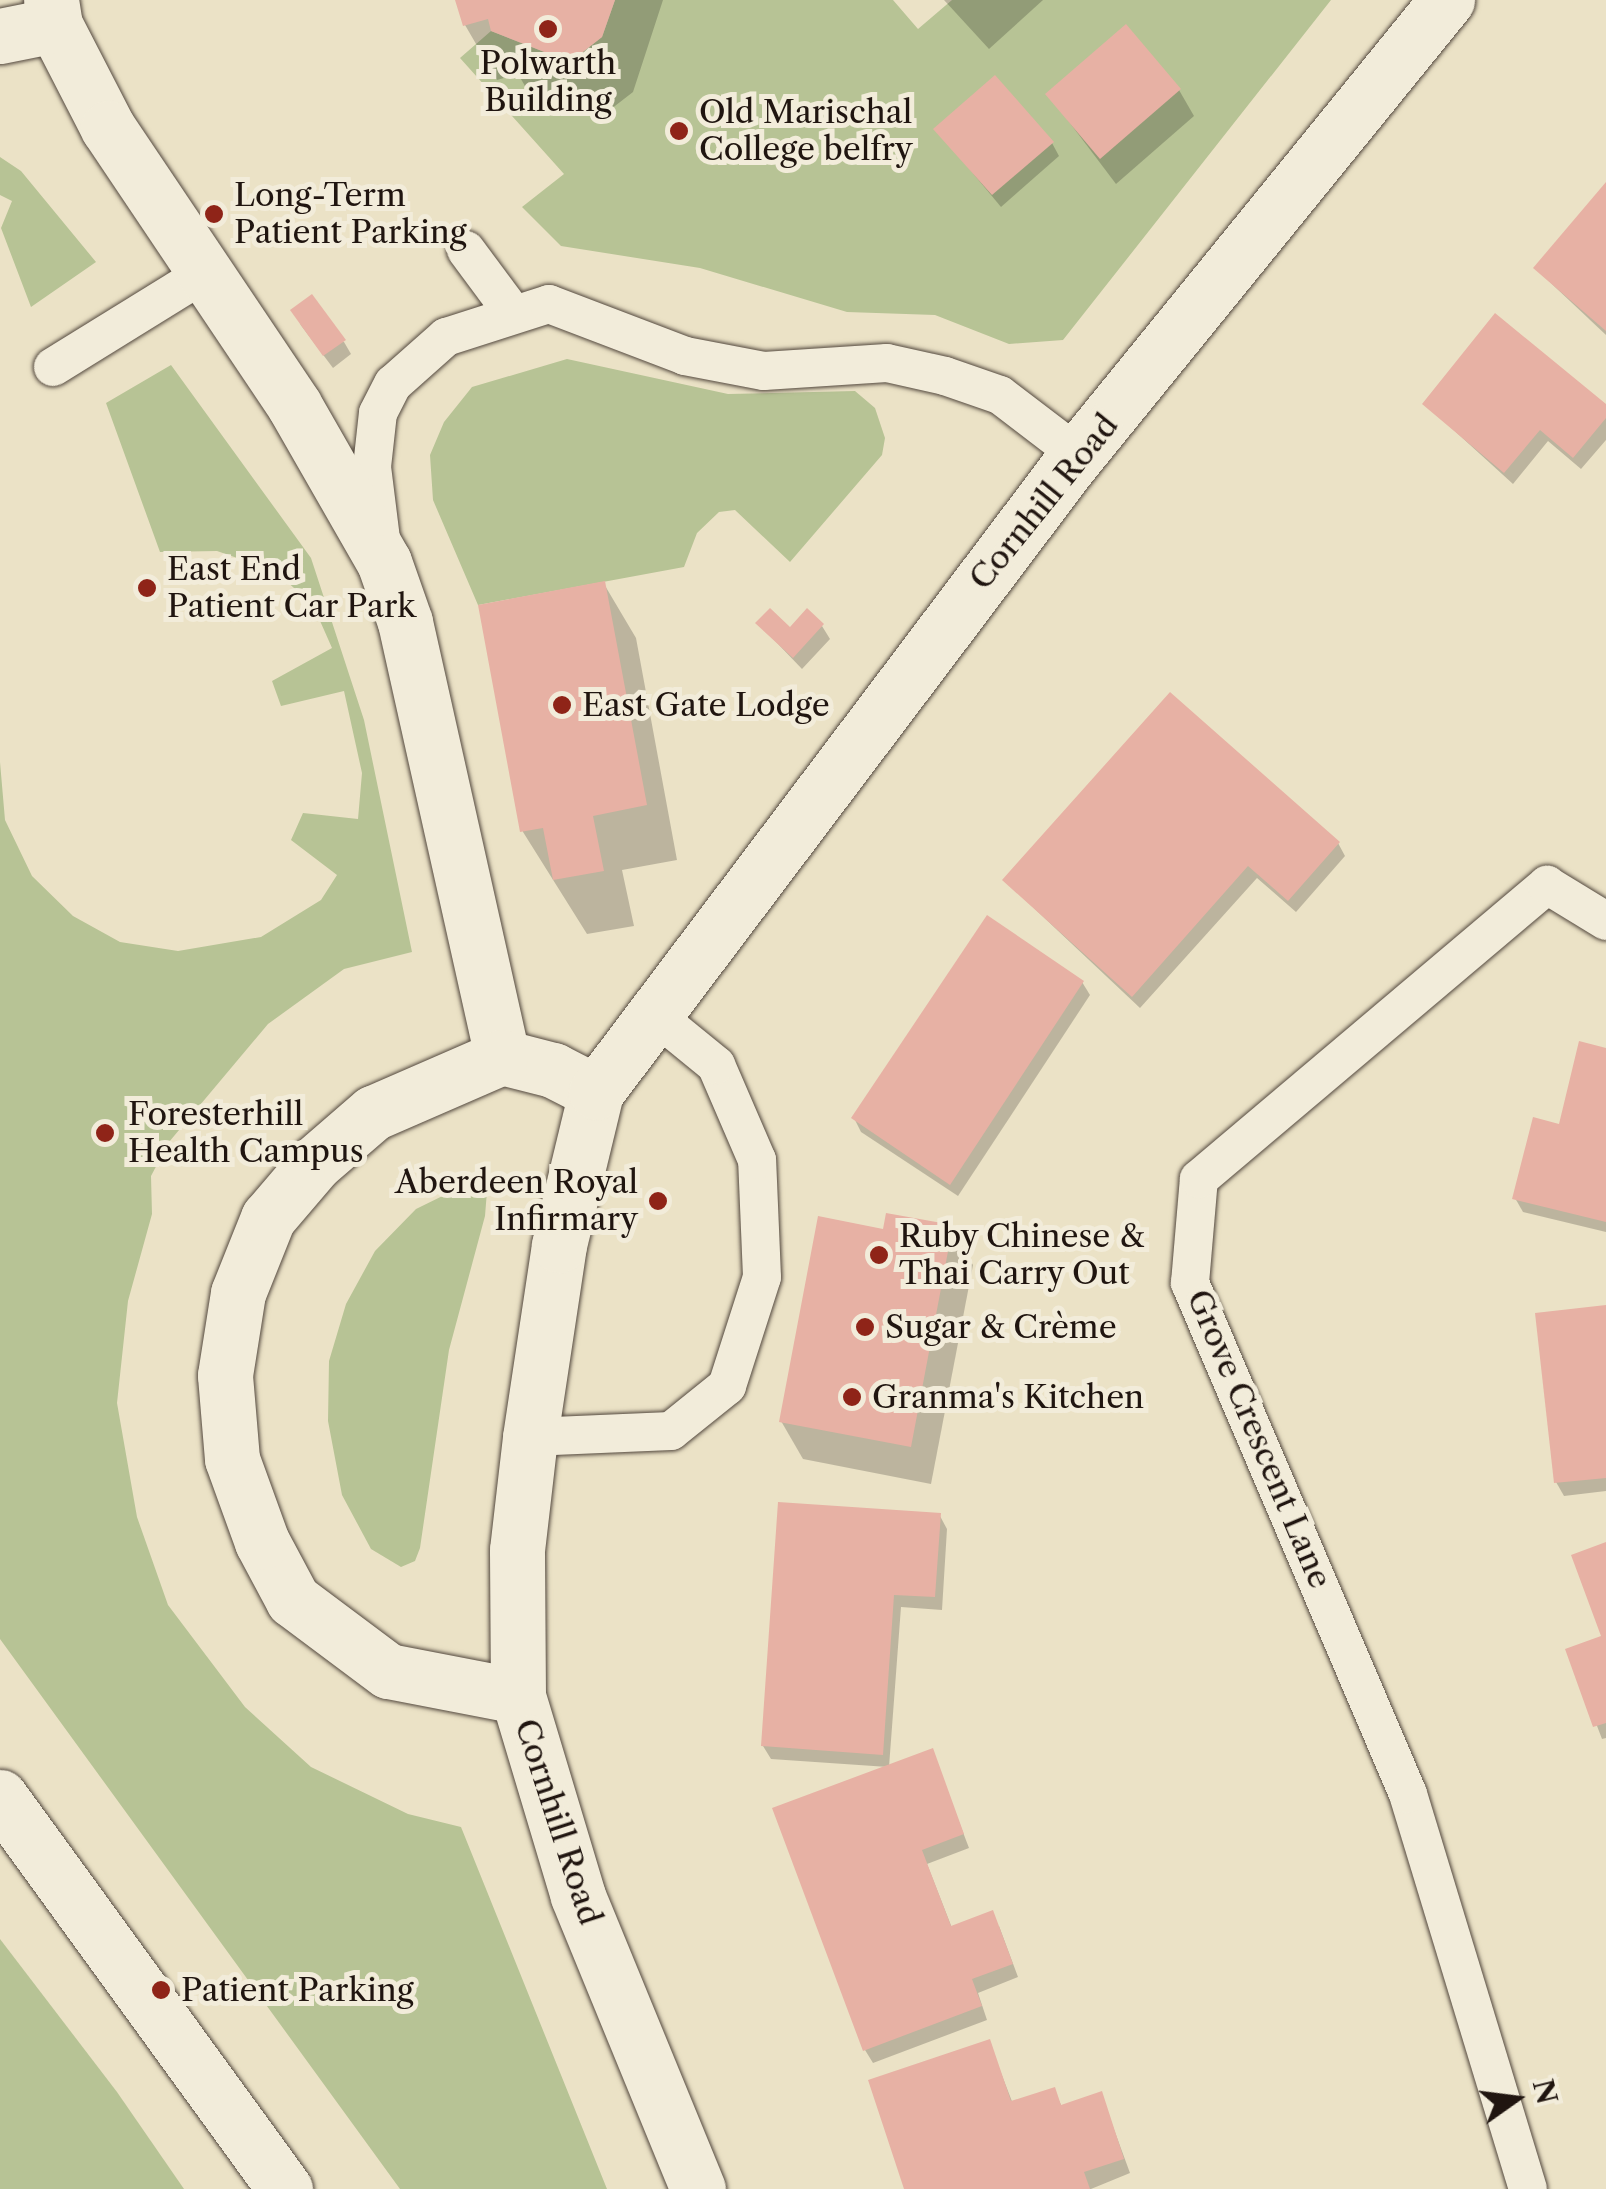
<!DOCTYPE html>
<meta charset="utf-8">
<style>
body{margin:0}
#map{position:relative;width:1606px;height:2189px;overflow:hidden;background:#ebe2c6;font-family:"Libre Caslon Text",serif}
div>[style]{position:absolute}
.green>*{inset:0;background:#b7c395}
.shadow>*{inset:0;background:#0003}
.building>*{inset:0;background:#e7b1a4}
.roads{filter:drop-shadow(0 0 2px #53483e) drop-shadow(0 0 2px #53483e)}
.service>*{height:38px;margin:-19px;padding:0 19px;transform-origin:19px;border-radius:19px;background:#f2ecda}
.minor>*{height:55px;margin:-27.5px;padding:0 27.5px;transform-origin:27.5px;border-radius:27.5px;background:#f2ecda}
.tertiary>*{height:55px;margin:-27.5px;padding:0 27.5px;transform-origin:27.5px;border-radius:27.5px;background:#f2ecda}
.dots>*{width:28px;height:28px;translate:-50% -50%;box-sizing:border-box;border:5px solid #f2ecda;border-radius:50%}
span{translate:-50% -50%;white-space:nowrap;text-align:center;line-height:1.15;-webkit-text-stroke:10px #f2ecda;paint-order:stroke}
.poi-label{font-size:32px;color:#201510}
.left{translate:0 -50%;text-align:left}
.right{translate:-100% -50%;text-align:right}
.street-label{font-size:32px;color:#201510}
.north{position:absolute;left:1466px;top:2049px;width:100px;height:100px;-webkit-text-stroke:8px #f2ecda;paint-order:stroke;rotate:76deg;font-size:28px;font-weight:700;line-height:40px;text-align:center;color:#201510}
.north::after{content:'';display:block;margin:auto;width:35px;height:45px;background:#201510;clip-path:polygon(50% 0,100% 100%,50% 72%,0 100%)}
</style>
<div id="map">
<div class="green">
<div style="clip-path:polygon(615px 0,893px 0,918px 29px,952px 0,1331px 0,1063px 340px,1009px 344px,935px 315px,847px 312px,700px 268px,561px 246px,522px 207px,564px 174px,460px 58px,491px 31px,570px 62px,602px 37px)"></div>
<div style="clip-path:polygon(0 157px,21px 171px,96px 262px,31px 307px,1px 228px,12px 201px,0 195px)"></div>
<div style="clip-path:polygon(567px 359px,728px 394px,855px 391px,875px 408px,885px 438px,882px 455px,790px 562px,735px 510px,719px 512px,697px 533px,684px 567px,478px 605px,433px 500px,430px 455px,444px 422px,472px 387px)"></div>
<div style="clip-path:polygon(171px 365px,311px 558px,364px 720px,412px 952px,344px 969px,268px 1024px,169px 1142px,151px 1176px,152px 1214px,128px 1301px,117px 1403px,137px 1517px,168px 1605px,245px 1707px,311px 1767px,408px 1814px,461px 1827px,607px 2189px,400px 2189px,0 1639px,0 762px,5px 820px,32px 876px,73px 916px,120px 942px,178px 951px,261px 937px,321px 900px,337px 875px,291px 840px,303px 813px,358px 819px,362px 773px,344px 691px,281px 706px,272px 681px,332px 648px,313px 605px,275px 571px,217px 551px,160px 552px,106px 403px)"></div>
<div style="clip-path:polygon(467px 1184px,487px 1191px,485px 1216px,449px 1350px,420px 1548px,415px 1561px,401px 1567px,371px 1549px,342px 1495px,328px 1421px,329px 1361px,346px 1304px,375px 1251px,416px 1209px)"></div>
<div style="clip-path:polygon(0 1939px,117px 2092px,184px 2189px,0 2189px)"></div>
</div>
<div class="shadow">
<div style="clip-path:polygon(464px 0,663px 0,633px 92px,602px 116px,525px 86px,518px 74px,497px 80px,465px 25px)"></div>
<div style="clip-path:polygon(944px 0,1043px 0,989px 49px)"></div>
<div style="clip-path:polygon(1179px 90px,1194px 116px,1116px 184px,1048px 94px)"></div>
<div style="clip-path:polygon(936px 129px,1052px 143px,1059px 156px,1001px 207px)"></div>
<div style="clip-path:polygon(1606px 185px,1606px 335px,1536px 269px)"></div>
<div style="clip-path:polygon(300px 324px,344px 342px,351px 354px,333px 368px)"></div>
<div style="clip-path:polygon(1425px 404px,1606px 408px,1606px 440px,1581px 469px,1548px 441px,1513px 484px)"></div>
<div style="clip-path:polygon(604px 584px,636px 638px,677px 860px,622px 870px,634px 926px,587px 934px,523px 832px,480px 607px)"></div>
<div style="clip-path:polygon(758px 623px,790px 631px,822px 626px,830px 639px,802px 669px)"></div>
<div style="clip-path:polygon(1338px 843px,1345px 856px,1296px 912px,1257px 878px,1140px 1008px,1005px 881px)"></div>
<div style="clip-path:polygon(1082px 982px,1090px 995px,958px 1196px,861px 1132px,854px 1118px)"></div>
<div style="clip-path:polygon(1606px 1050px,1606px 1232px,1523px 1212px,1515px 1198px)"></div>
<div style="clip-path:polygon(951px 1228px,973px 1265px,931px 1484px,803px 1459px,781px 1421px,885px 1232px)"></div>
<div style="clip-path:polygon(1606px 1308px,1606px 1491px,1564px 1496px,1556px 1482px)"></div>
<div style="clip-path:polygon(940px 1516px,947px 1529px,942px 1610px,901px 1607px,889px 1767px,932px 1751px,969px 1848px,927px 1864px,952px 1928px,999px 1926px,1018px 1977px,978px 1993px,987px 2020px,873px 2063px,865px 2050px,888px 1767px,771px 1759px,763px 1746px)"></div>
<div style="clip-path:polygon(1606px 1545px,1606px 1738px,1602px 1739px,1568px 1650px,1604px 1638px)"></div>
<div style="clip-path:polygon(989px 2042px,1013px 2104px,1054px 2090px,1062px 2107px,1101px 2094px,1130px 2173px,1091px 2189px,907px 2189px)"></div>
</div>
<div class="building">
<div style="clip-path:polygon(455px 0,615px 0,602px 37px,570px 62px,491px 31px,488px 19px,463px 26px)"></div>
<div style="clip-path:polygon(1126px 24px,1181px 89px,1100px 159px,1045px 94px)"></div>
<div style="clip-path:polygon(995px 75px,1054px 142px,992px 195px,933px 129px)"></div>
<div style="clip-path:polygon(1606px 182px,1606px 331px,1533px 268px)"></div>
<div style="clip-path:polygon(312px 294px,346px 340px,323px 356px,290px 310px)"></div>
<div style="clip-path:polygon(1495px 313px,1606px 404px,1606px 418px,1573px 458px,1540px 430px,1504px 473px,1422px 404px)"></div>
<div style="clip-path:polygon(605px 581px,647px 805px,593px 816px,604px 871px,553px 880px,543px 828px,520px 832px,478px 605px)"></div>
<div style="clip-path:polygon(770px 608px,790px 627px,807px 608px,824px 624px,793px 658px,755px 623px)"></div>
<div style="clip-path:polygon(1170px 692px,1340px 842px,1288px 901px,1248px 866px,1132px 997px,1002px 880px)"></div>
<div style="clip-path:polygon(987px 915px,1084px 981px,950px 1185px,851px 1118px)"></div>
<div style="clip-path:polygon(1579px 1041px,1606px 1048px,1606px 1222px,1512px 1199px,1533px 1117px,1559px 1124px)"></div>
<div style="clip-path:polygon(886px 1213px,953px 1225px,911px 1447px,779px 1422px,818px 1216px,883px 1229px)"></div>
<div style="clip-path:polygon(1606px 1305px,1606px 1478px,1554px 1483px,1535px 1313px)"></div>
<div style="clip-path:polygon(778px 1502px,941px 1513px,935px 1597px,894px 1595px,883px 1755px,761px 1746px)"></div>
<div style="clip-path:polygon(1606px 1542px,1606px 1723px,1593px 1727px,1565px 1649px,1601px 1636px,1571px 1555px)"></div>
<div style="clip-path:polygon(933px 1748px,964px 1834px,922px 1850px,951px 1926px,993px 1910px,1013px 1964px,972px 1979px,982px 2006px,863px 2051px,772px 1808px)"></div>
<div style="clip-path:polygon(990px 2039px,1011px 2101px,1055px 2087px,1061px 2105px,1102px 2091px,1124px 2159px,1084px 2172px,1090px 2189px,904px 2189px,868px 2080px)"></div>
</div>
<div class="roads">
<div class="service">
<div style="left:466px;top:250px;width:77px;rotate:53.4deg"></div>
<div style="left:53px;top:367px;width:179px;rotate:-31.7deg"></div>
<div style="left:381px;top:539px;width:73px;rotate:-97.1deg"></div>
<div style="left:372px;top:467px;width:54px;rotate:-83.7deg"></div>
<div style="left:378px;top:413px;width:33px;rotate:-63deg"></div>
<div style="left:393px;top:384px;width:71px;rotate:-41.6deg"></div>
<div style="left:446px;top:337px;width:108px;rotate:-17.8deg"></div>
<div style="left:549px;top:304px;width:146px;rotate:20.9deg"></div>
<div style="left:685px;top:356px;width:80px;rotate:10.8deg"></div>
<div style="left:764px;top:371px;width:123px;rotate:-3.7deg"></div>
<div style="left:887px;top:363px;width:59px;rotate:12.6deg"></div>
<div style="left:945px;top:376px;width:58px;rotate:19.1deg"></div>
<div style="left:1000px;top:395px;width:102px;rotate:37.4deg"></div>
<div style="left:530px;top:1437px;width:141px;rotate:-2.4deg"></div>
<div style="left:671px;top:1431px;width:72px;rotate:-38.8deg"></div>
<div style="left:727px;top:1386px;width:114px;rotate:-72.2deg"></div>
<div style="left:762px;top:1277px;width:117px;rotate:-92.4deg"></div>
<div style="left:757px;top:1160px;width:103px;rotate:-113.3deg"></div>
<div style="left:716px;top:1065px;width:84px;rotate:-140.8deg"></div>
<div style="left:1528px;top:2189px;width:413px;rotate:-106.9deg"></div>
<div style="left:1408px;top:1794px;width:556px;rotate:-113.1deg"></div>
<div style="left:1190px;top:1283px;width:104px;rotate:-85.1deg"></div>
<div style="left:1199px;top:1179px;width:456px;rotate:-40.2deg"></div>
<div style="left:1547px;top:885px;width:69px;rotate:31.4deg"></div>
</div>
<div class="minor">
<div style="left:51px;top:0;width:25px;rotate:81deg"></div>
<div style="left:55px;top:25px;width:116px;rotate:62.8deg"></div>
<div style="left:108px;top:128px;width:334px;rotate:56.1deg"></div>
<div style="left:294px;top:405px;width:181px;rotate:60.2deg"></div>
<div style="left:384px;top:562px;width:64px;rotate:70.7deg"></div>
<div style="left:405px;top:622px;width:446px;rotate:77.4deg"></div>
<div style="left:0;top:36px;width:56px;rotate:-11.3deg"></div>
<div style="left:518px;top:1696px;width:132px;rotate:-169.1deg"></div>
<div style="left:388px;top:1671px;width:119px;rotate:-143.2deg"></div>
<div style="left:293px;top:1600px;width:66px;rotate:-118.1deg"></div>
<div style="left:262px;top:1542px;width:88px;rotate:-109.9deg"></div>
<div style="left:232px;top:1459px;width:84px;rotate:-94.8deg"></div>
<div style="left:225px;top:1375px;width:83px;rotate:-81deg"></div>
<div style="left:238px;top:1293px;width:81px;rotate:-68.2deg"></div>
<div style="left:268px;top:1218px;width:72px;rotate:-49.5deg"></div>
<div style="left:315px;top:1163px;width:77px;rotate:-40.8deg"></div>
<div style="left:373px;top:1113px;width:141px;rotate:-23.5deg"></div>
<div style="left:502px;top:1057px;width:53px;rotate:14.3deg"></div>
<div style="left:553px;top:1070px;width:48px;rotate:27.1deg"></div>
<div style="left:0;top:1797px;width:485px;rotate:54deg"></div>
</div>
<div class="tertiary">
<div style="left:698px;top:2189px;width:317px;rotate:-112.3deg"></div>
<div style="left:578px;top:1896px;width:209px;rotate:-106.7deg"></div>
<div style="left:518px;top:1696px;width:146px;rotate:-90.4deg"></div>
<div style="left:517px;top:1550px;width:114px;rotate:-83.4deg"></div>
<div style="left:530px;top:1437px;width:194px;rotate:-81.4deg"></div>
<div style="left:559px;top:1245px;width:157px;rotate:-76.4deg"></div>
<div style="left:596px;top:1092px;width:787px;rotate:-52.96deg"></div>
<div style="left:1070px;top:464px;width:598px;rotate:-50.91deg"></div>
</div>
</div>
<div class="dots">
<div style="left:548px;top:29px;background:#8f2418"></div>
<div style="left:679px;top:131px;background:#8f2418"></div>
<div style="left:214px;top:214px;background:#8f2418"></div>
<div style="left:147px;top:588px;background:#8f2418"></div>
<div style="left:562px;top:705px;background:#8f2418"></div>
<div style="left:105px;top:1133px;background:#8f2418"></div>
<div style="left:658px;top:1201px;background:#8f2418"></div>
<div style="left:879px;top:1255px;background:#8f2418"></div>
<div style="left:865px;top:1327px;background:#8f2418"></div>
<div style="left:852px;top:1397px;background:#8f2418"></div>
<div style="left:161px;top:1990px;background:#8f2418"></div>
</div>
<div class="poi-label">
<span style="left:548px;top:82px">Polwarth<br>Building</span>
<span class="left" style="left:699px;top:131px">Old Marischal<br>College belfry</span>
<span class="left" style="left:234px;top:214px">Long-Term<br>Patient Parking</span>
<span class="left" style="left:167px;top:588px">East End<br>Patient Car Park</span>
<span class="left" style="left:582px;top:705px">East Gate Lodge</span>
<span class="left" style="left:128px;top:1133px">Foresterhill<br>Health Campus</span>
<span class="right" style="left:638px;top:1201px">Aberdeen Royal<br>Infirmary</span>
<span class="left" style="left:899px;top:1255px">Ruby Chinese &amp;<br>Thai Carry Out</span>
<span class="left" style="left:885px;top:1327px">Sugar &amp; Crème</span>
<span class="left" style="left:872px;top:1397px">Granma's Kitchen</span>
<span class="left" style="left:181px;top:1990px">Patient Parking</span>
</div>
<div class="street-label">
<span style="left:1044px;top:502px;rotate:-51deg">Cornhill Road</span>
<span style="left:1259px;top:1439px;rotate:67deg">Grove Crescent Lane</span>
<span style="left:558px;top:1822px;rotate:72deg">Cornhill Road</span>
</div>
<div class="north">N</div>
</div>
